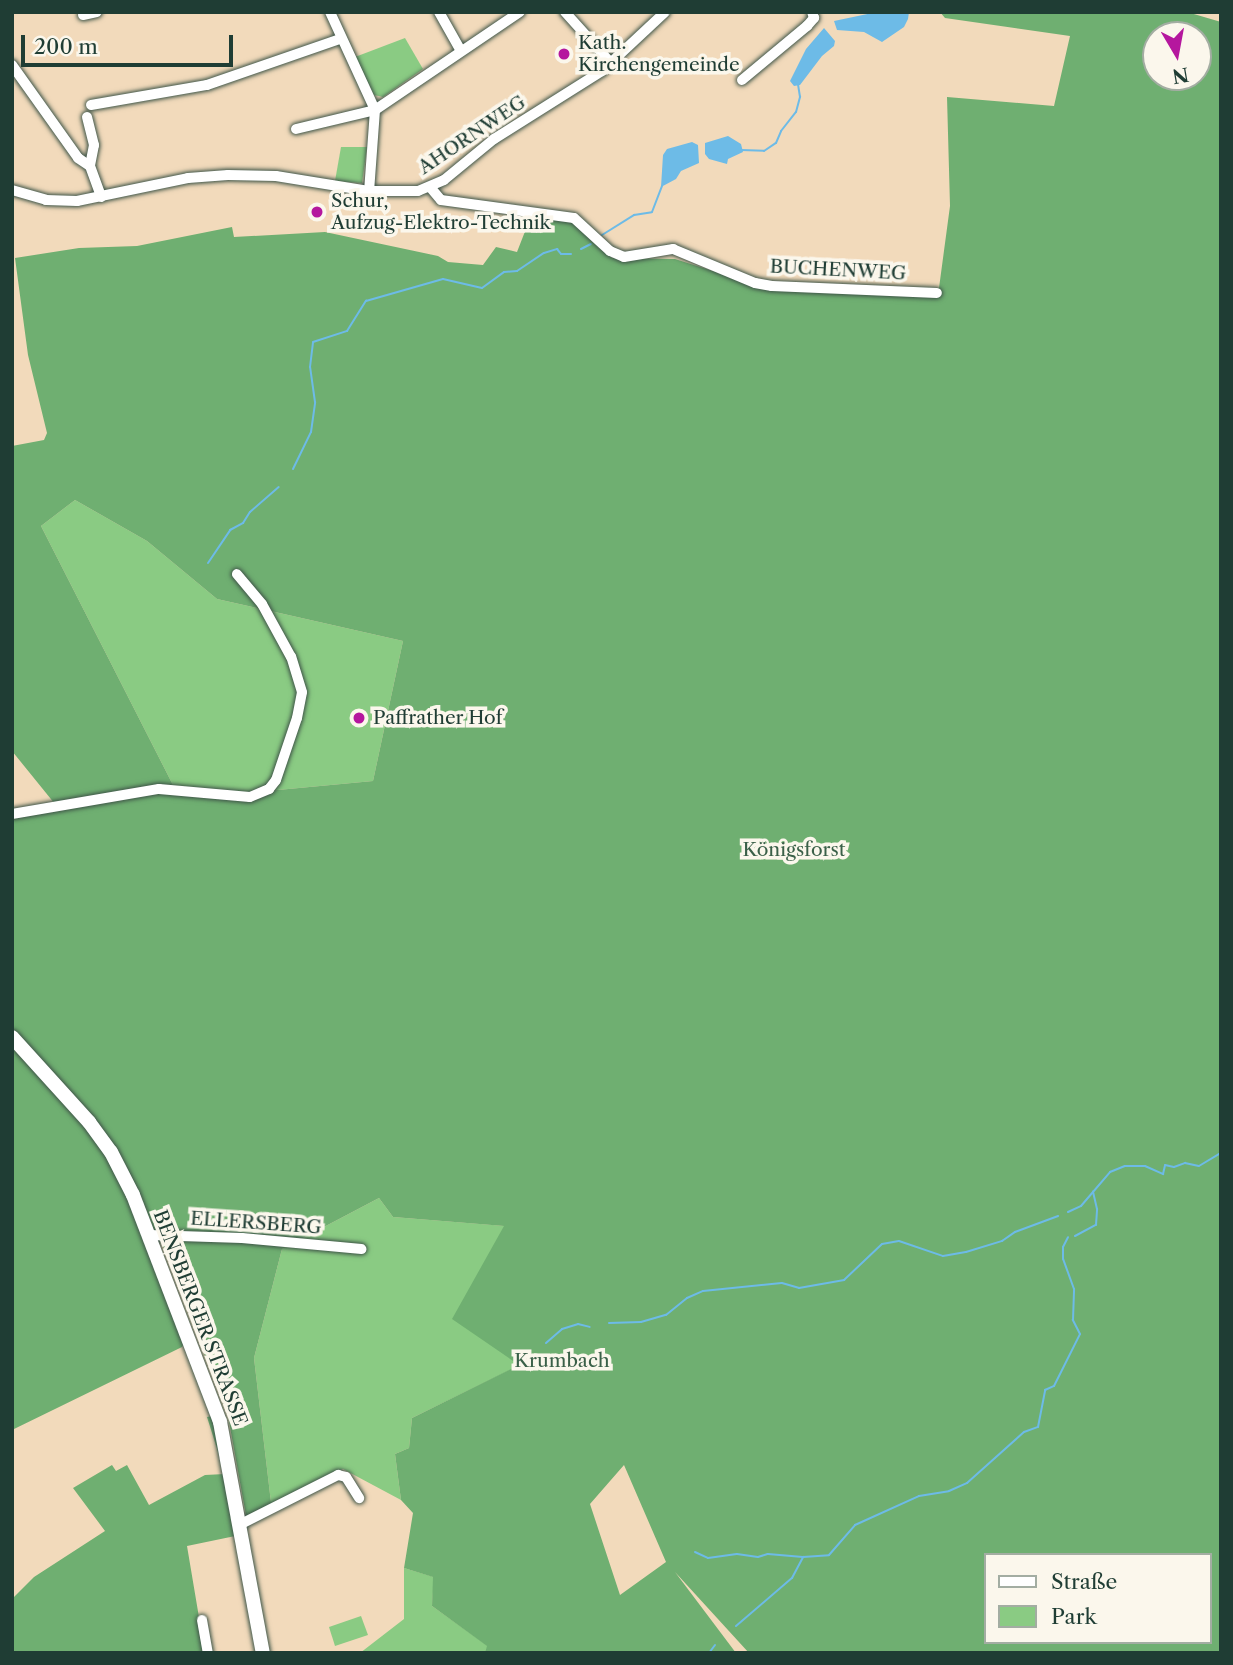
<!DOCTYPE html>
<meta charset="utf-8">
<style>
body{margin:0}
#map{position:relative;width:1233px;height:1665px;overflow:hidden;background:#f2dabb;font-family:"Libre Caslon Text",serif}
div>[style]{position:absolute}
.green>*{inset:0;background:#8acb83}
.forest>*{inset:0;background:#6faf71}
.water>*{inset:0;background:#6dbbe7}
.stream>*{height:2px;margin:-1px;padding:0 1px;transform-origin:1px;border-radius:1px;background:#6dbbe7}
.roads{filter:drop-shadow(0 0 2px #3f5548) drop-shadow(0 0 2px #3f5548)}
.minor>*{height:10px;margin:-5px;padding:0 5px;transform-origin:5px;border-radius:5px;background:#fff}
.major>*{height:14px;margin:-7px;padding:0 7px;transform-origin:7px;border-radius:7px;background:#fff}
.dots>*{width:19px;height:19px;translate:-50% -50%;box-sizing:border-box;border:4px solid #fbf7ec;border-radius:50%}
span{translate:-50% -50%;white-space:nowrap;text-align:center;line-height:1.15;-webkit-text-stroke:7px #fbf7ec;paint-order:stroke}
.poi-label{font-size:19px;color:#1f3d34}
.left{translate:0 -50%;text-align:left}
.street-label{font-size:19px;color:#1f3d34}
.park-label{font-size:19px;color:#3a6048}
.frame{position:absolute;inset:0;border:14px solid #1f3d34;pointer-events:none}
.legend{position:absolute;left:984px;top:1553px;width:228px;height:91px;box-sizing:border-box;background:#fbf7ec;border:2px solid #a3ada2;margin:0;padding:9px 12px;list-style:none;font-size:21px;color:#1f3d34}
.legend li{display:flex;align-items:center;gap:14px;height:35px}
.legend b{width:35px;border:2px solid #a3ada2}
.north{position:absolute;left:1142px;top:21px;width:70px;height:70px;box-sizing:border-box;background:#fbf7ec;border:2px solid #a3ada2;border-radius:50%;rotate:170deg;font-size:19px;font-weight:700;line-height:28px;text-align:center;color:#1f3d34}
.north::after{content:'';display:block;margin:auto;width:24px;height:32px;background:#b5179e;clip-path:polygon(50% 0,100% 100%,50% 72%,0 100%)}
.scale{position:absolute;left:21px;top:35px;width:212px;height:32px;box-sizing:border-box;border:4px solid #1f3d34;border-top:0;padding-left:9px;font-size:21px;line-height:24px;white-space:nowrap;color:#1f3d34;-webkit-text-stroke:5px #fbf7ec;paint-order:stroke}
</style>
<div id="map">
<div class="green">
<div style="clip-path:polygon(405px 38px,423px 69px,383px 97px,374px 95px,355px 57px)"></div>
<div style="clip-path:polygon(341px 147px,367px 147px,362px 183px,335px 181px)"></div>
<div style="clip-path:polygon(75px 500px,147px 541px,217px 599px,403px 641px,373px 781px,246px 793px,174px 787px,41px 526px)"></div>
<div style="clip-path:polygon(379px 1198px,393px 1217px,505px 1226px,520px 1365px,412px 1418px,409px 1448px,395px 1454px,401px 1500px,343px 1469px,272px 1511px,254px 1358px,282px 1249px)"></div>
<div style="clip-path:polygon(404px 1568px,434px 1577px,432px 1606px,488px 1646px,485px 1653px,360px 1653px,404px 1619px)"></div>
<div style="clip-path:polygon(361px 1616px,368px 1635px,335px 1646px,329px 1627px)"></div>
</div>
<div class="forest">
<div style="clip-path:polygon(evenodd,940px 12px,1187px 12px,1221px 22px,1221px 1653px,749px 1653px,675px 1572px,736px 1653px,485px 1653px,487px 1646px,432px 1606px,433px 1577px,404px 1568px,413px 1513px,401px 1500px,395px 1454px,409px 1448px,412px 1418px,519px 1365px,452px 1319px,504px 1226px,393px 1217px,379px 1198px,282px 1249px,254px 1358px,272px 1511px,247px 1521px,228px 1416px,160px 1238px,146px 1236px,186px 1339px,182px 1347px,12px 1430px,12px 818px,59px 809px,12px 751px,12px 446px,44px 440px,47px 433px,28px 355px,15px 258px,79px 248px,137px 246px,232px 227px,234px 237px,325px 232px,438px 256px,448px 262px,483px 265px,496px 247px,517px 252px,531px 216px,569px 220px,591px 235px,612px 258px,675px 259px,757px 285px,939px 288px,950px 206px,947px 97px,1054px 106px,1070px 36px,945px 18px,940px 12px,1156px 35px,1198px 35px,1198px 77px,1156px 77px,1156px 35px,940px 12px,75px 500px,147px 541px,217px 599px,403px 641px,373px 781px,246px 793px,174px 787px,41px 526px,75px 500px,940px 12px,624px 1465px,666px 1562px,620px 1595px,590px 1504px,624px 1465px,940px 12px,986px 1555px,1210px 1555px,1210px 1642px,986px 1642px,986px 1555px)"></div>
<div style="clip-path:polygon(212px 1416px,240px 1535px,187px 1546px,205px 1653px,12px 1653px,12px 1599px,34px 1577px,105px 1531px,73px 1488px,112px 1465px,116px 1471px,127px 1465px,149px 1505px,205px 1475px,225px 1474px,207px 1417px)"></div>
</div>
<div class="water">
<div style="clip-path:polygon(877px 12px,909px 12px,908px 19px,904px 27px,882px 42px,864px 32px,837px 30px,834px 21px)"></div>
<div style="clip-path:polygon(824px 28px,835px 41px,834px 46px,822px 56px,800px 85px,794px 86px,790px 81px,806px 49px)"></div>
<div style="clip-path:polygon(728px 136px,741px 144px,743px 152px,728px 159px,727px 164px,709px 159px,705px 154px,705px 143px)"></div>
<div style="clip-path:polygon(692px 142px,698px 145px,699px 163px,681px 171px,676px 179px,661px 187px,663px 155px,667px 149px)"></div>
</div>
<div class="stream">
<div style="left:741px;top:150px;width:23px;rotate:2deg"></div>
<div style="left:764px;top:151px;width:14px;rotate:-34deg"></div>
<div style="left:776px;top:143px;width:13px;rotate:-67deg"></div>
<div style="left:781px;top:131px;width:24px;rotate:-52deg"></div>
<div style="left:796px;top:112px;width:16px;rotate:-75deg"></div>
<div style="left:800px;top:97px;width:12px;rotate:-99deg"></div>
<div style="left:602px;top:235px;width:38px;rotate:-32deg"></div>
<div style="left:634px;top:215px;width:18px;rotate:-9deg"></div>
<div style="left:652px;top:212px;width:28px;rotate:-69deg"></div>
<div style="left:581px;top:249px;width:11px;rotate:-27deg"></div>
<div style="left:293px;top:469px;width:41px;rotate:-64.1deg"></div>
<div style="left:311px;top:432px;width:30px;rotate:-82deg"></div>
<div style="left:315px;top:402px;width:35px;rotate:-98deg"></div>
<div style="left:310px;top:367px;width:25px;rotate:-83deg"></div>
<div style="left:313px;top:342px;width:36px;rotate:-18deg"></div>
<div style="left:347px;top:331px;width:36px;rotate:-58deg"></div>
<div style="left:366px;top:301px;width:80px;rotate:-15.9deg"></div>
<div style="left:443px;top:279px;width:40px;rotate:13deg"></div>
<div style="left:482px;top:288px;width:27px;rotate:-36deg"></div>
<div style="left:504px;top:272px;width:13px;rotate:-4deg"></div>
<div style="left:517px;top:271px;width:32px;rotate:-34deg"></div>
<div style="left:544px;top:253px;width:14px;rotate:-17deg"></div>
<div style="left:557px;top:249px;width:6px;rotate:51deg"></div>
<div style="left:561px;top:254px;width:10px"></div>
<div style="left:208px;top:563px;width:40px;rotate:-56deg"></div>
<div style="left:230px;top:530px;width:15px;rotate:-28deg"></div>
<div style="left:243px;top:523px;width:13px;rotate:-58deg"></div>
<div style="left:250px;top:512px;width:38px;rotate:-41deg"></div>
<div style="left:1068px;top:1212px;width:14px;rotate:-25deg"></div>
<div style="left:1081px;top:1206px;width:45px;rotate:-49.5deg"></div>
<div style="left:1110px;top:1172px;width:16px;rotate:-22deg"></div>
<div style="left:1125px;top:1166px;width:20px"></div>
<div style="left:1145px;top:1166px;width:20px;rotate:24deg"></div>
<div style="left:1163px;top:1174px;width:9px;rotate:-77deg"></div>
<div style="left:1165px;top:1165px;width:9px;rotate:13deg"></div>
<div style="left:1174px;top:1167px;width:12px;rotate:-20deg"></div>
<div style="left:1185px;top:1163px;width:14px;rotate:12deg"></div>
<div style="left:1199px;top:1166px;width:26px;rotate:-31deg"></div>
<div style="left:1075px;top:1236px;width:24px;rotate:-28deg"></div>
<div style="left:1096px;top:1225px;width:16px;rotate:-86deg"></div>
<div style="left:1097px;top:1209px;width:18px;rotate:-103deg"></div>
<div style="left:609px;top:1323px;width:32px;rotate:-2deg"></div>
<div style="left:641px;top:1322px;width:26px;rotate:-16deg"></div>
<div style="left:666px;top:1315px;width:27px;rotate:-39deg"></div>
<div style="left:687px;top:1298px;width:17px;rotate:-24deg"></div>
<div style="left:703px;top:1291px;width:79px;rotate:-5.8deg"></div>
<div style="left:782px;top:1283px;width:18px;rotate:16deg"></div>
<div style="left:799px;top:1288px;width:46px;rotate:-10.1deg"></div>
<div style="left:844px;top:1280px;width:52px;rotate:-43.5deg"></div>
<div style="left:882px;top:1244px;width:17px;rotate:-10deg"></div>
<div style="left:899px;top:1241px;width:46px;rotate:18.8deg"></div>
<div style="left:943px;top:1256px;width:23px;rotate:-10deg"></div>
<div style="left:966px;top:1252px;width:38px;rotate:-17deg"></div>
<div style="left:1002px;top:1241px;width:16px;rotate:-35deg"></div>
<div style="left:1015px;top:1232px;width:46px;rotate:-20.4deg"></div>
<div style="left:546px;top:1343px;width:21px;rotate:-41deg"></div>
<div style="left:562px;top:1329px;width:17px;rotate:-17deg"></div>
<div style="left:578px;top:1324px;width:12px;rotate:14deg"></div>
<div style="left:695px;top:1552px;width:14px;rotate:25deg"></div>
<div style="left:708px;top:1558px;width:29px;rotate:-8deg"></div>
<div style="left:737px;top:1554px;width:21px;rotate:8deg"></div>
<div style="left:758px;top:1557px;width:10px;rotate:-17deg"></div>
<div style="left:768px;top:1554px;width:35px;rotate:5deg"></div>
<div style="left:736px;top:1626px;width:74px;rotate:-40.6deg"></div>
<div style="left:792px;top:1578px;width:24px;rotate:-62deg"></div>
<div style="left:803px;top:1557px;width:26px;rotate:-4deg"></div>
<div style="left:829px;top:1555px;width:40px;rotate:-49deg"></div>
<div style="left:855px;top:1525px;width:70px;rotate:-24.4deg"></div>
<div style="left:919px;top:1496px;width:30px;rotate:-9deg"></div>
<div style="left:949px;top:1491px;width:20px;rotate:-24deg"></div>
<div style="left:967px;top:1483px;width:76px;rotate:-41.8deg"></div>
<div style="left:1024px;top:1432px;width:15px;rotate:-20deg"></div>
<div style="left:1038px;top:1427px;width:38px;rotate:-79deg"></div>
<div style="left:1045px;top:1390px;width:10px;rotate:-24deg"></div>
<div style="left:1054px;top:1386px;width:58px;rotate:-63.4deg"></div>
<div style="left:1080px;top:1334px;width:16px;rotate:-117deg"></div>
<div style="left:1073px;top:1320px;width:31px;rotate:-88deg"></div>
<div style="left:1074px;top:1289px;width:32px;rotate:-110deg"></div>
<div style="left:1063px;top:1259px;width:12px;rotate:-90deg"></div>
<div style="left:1063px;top:1247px;width:11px;rotate:-63deg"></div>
<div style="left:709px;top:1653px;width:10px;rotate:-53deg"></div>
</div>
<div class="roads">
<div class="minor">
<div style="left:330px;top:12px;width:108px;rotate:65.3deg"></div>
<div style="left:375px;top:110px;width:81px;rotate:94.2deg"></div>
<div style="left:439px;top:12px;width:45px;rotate:60.6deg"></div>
<div style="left:565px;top:12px;width:69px;rotate:48deg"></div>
<div style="left:83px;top:15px;width:14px;rotate:-12deg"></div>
<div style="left:12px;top:65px;width:114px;rotate:54.6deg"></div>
<div style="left:78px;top:158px;width:14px;rotate:34deg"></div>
<div style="left:742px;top:80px;width:85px;rotate:-39.7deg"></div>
<div style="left:807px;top:26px;width:11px;rotate:-49deg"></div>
<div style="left:814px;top:18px;width:6px;rotate:-108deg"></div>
<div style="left:91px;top:105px;width:118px;rotate:-9.8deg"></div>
<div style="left:207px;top:85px;width:141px;rotate:-19.1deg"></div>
<div style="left:87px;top:117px;width:29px;rotate:76deg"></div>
<div style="left:94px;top:145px;width:21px;rotate:101deg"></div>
<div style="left:90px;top:166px;width:33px;rotate:70deg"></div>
<div style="left:296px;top:129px;width:81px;rotate:-13.5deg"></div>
<div style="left:375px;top:110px;width:175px;rotate:-34.1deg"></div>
<div style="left:430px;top:187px;width:17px;rotate:50deg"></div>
<div style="left:441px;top:200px;width:134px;rotate:7.7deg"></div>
<div style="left:574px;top:218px;width:49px;rotate:42.5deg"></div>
<div style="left:610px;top:251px;width:15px;rotate:23deg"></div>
<div style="left:624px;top:257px;width:50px;rotate:-9.3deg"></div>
<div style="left:673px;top:249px;width:89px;rotate:22.5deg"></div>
<div style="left:755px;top:283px;width:17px;rotate:10deg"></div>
<div style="left:772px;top:286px;width:165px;rotate:2.4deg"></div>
<div style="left:12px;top:190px;width:35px;rotate:16deg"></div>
<div style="left:46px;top:200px;width:31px;rotate:2deg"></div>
<div style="left:77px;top:201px;width:113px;rotate:-11.7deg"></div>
<div style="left:188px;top:178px;width:40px;rotate:-4.3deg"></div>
<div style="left:228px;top:175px;width:48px;rotate:1.2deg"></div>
<div style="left:276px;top:176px;width:94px;rotate:9.2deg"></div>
<div style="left:369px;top:191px;width:49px"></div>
<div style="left:418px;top:191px;width:28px;rotate:-23deg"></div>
<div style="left:444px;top:180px;width:65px;rotate:-39.4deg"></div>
<div style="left:494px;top:139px;width:128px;rotate:-32.2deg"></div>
<div style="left:602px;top:71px;width:86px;rotate:-43.1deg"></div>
<div style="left:12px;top:814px;width:149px;rotate:-9.7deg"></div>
<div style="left:159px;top:789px;width:91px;rotate:5deg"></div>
<div style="left:250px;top:797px;width:21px;rotate:-23deg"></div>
<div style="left:269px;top:789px;width:11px;rotate:-52deg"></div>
<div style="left:276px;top:780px;width:65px;rotate:-71.3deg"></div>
<div style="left:297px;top:718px;width:26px;rotate:-79deg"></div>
<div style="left:302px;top:692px;width:37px;rotate:-107deg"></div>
<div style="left:291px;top:657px;width:60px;rotate:-118.7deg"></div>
<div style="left:262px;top:604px;width:39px;rotate:-130deg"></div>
<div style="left:149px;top:1235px;width:93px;rotate:1.8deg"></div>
<div style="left:242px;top:1238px;width:120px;rotate:5.3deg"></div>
<div style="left:241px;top:1524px;width:109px;rotate:-26.8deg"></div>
<div style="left:338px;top:1475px;width:8px;rotate:14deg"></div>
<div style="left:346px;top:1477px;width:25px;rotate:58deg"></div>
<div style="left:202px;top:1620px;width:34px;rotate:80deg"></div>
</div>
<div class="major">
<div style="left:12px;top:1037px;width:115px;rotate:47.8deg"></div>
<div style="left:89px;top:1122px;width:37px;rotate:54deg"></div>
<div style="left:111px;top:1152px;width:48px;rotate:62.9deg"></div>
<div style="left:133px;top:1195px;width:243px;rotate:69deg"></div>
<div style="left:220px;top:1422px;width:235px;rotate:79.5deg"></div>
</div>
</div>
<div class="dots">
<div style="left:564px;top:54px;background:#b5179e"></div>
<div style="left:317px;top:212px;background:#b5179e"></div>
<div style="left:359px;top:718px;background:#b5179e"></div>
</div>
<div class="poi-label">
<span class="left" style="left:578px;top:54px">Kath.<br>Kirchengemeinde</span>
<span class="left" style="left:331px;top:212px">Schur,<br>Aufzug-Elektro-Technik</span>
<span class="left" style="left:373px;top:718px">Paffrather Hof</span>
</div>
<div class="street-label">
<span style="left:472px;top:135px;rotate:-34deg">AHORNWEG</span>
<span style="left:838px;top:270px;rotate:3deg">BUCHENWEG</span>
<span style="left:256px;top:1223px;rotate:4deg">ELLERSBERG</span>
<span style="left:200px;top:1318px;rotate:69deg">BENSBERGER STRASSE</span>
</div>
<div class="park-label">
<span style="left:794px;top:850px">Königsforst</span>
<span style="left:562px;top:1361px">Krumbach</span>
</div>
<div class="frame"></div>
<ul class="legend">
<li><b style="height:9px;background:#fff"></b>Straße</li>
<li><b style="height:19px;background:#8acb83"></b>Park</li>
</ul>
<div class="north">N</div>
<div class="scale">200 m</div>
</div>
